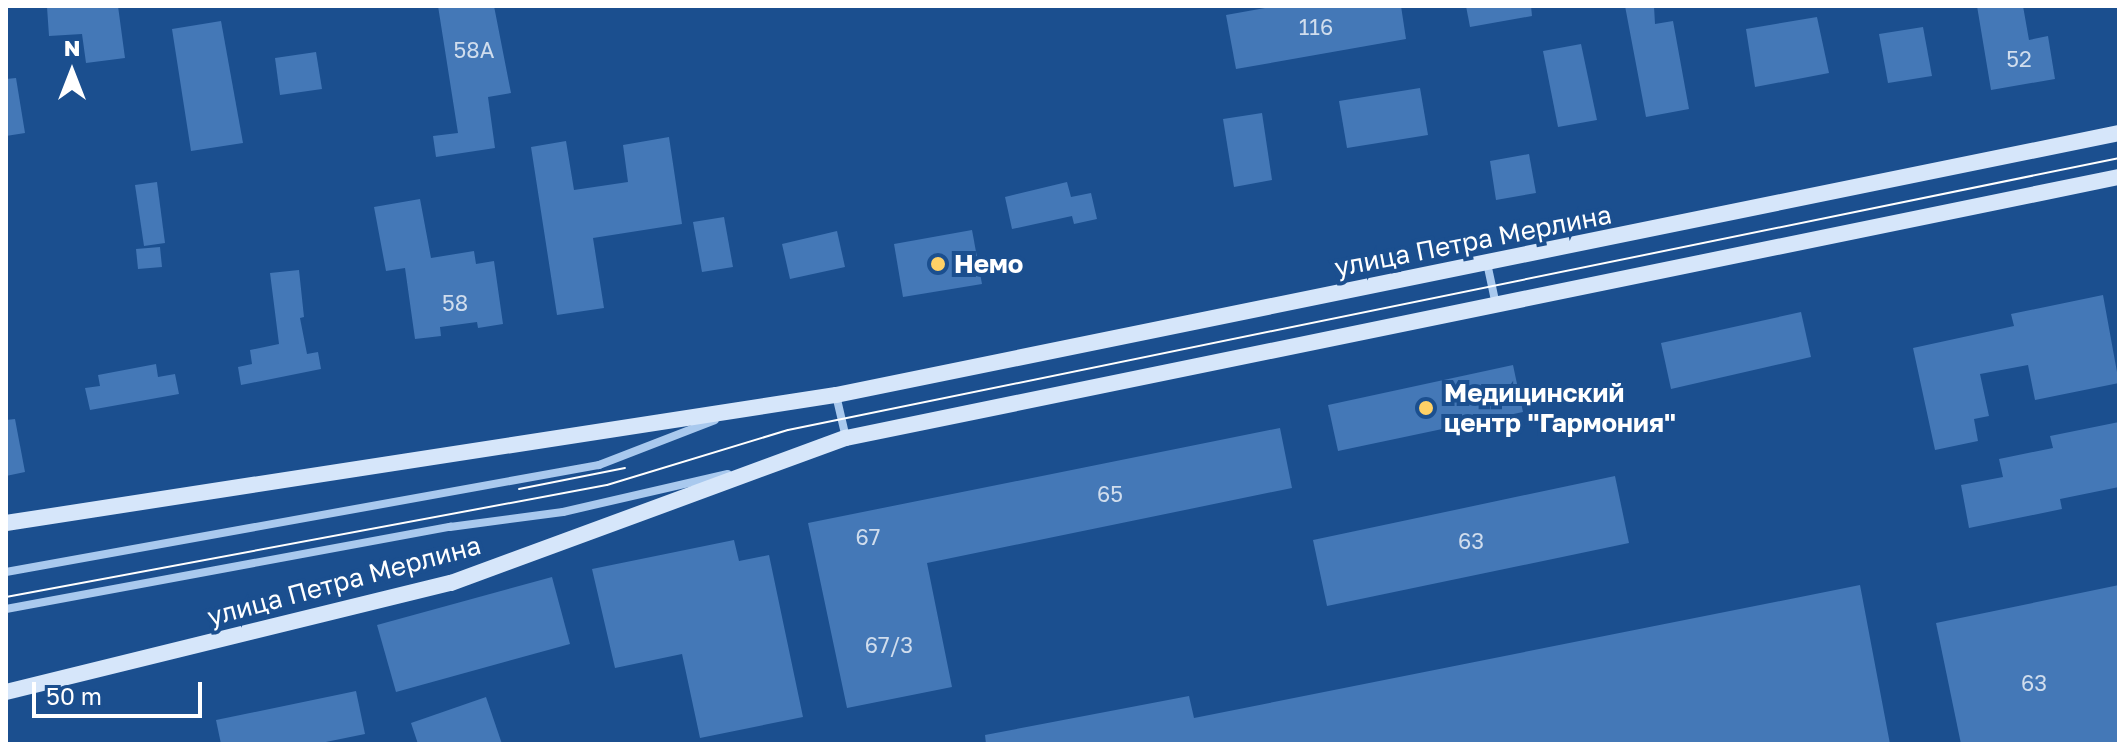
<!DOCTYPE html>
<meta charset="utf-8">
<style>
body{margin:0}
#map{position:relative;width:2125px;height:750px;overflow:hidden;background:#1b4f8f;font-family:"Golos Text",sans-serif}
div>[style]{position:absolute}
.building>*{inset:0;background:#4478b7}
.minor>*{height:8px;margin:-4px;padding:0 4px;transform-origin:4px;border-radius:4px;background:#a9c9ee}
.secondary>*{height:16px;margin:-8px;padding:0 8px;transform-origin:8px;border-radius:8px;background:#d6e6fa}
.tram>*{height:2px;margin:-1px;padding:0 1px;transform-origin:1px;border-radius:1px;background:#fff}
.dots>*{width:22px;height:22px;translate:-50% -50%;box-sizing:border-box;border:4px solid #1b4f8f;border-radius:50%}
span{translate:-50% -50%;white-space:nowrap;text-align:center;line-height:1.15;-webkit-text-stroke:8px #1b4f8f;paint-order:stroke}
.number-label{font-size:22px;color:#d0dded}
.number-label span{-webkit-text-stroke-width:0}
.street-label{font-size:26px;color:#fff}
.poi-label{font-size:26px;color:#fff;font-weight:700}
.left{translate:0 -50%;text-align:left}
.frame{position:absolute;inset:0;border:8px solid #fff;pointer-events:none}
.north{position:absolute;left:32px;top:32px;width:80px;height:80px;-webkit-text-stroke:6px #1b4f8f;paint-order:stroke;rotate:0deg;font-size:22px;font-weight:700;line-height:32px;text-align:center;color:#fff}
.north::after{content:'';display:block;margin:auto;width:28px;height:36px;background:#fff;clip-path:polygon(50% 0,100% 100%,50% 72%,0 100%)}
.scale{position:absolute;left:32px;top:682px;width:170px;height:36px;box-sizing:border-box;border:4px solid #fff;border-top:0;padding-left:10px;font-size:24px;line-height:28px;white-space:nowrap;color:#fff;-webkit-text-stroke:6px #1b4f8f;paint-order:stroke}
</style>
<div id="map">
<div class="building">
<div style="clip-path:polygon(118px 6px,125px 58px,86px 63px,82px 34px,49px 36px,47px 7px)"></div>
<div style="clip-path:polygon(438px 6px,494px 6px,511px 93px,488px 97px,495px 148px,436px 157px,433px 136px,458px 133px)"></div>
<div style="clip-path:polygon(1276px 6px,1401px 6px,1406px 39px,1236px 69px,1226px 15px)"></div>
<div style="clip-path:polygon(1466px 6px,1531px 6px,1532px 16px,1470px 27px)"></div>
<div style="clip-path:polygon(1625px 6px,1654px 6px,1655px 24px,1673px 21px,1689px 109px,1646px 117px)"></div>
<div style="clip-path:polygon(1977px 6px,2023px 6px,2029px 40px,2048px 36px,2055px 79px,1991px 90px)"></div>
<div style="clip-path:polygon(1817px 17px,1829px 73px,1755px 87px,1746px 29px)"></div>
<div style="clip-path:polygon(221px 21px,243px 143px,191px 151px,172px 29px)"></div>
<div style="clip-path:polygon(1923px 27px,1932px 76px,1888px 83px,1879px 34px)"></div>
<div style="clip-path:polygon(1581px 44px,1597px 120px,1558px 127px,1543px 51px)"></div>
<div style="clip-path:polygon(316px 52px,322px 89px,280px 95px,275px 58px)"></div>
<div style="clip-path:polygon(16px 78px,25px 133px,6px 136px,6px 79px)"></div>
<div style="clip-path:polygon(1420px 88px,1428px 135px,1347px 148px,1339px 101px)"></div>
<div style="clip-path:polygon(1262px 113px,1272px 180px,1234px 187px,1223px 119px)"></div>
<div style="clip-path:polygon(669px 137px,682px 224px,593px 238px,604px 308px,557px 315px,531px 147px,566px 141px,574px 190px,628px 182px,623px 145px)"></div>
<div style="clip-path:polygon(1529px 154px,1536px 193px,1496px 200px,1490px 161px)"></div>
<div style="clip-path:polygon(157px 182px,165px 243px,144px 246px,135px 185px)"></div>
<div style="clip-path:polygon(1067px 182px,1071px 197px,1091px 193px,1097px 219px,1074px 224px,1072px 216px,1012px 229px,1005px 197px)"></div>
<div style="clip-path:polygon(420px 199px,431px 258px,474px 251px,476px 264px,494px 261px,503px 324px,478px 328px,477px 322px,440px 327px,441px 336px,415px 339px,405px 268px,386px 271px,374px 207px)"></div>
<div style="clip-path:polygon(724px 217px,733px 267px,702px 272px,693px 222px)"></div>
<div style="clip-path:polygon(972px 230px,982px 284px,903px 297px,894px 244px)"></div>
<div style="clip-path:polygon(837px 231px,845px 267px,790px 279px,782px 244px)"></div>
<div style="clip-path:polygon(160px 247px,162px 267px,138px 269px,136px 249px)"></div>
<div style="clip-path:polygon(299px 270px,304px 317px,300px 318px,307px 354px,318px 352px,321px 369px,241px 385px,238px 367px,252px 364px,250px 350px,279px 344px,270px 273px)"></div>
<div style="clip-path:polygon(2103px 295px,2119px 383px,2035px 400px,2028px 365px,1980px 374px,1989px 416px,1974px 419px,1978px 441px,1935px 450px,1913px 348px,2014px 326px,2011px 314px)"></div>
<div style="clip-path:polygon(1801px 312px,1811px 357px,1671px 389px,1661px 343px)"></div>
<div style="clip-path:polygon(156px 364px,158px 377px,175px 374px,179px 394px,90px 410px,85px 388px,100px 386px,98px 375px)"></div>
<div style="clip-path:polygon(1513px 365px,1523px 412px,1338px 451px,1328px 405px)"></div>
<div style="clip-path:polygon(15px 419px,25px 472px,6px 476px,6px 420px)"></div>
<div style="clip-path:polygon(2119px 422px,2119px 487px,2060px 499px,2062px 509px,1969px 528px,1961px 485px,2003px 477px,1999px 459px,2053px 448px,2050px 436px)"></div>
<div style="clip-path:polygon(1280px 428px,1292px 488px,927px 563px,952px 687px,847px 708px,808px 523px)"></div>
<div style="clip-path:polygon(1615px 476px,1629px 543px,1327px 606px,1313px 540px)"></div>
<div style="clip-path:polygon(734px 540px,739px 561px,769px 555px,803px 717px,700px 738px,682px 654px,615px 668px,592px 569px)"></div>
<div style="clip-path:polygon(552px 577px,570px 644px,396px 692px,377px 625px)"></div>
<div style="clip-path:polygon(1860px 585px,1890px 744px,986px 744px,985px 735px,1189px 696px,1194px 718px)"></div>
<div style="clip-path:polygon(2119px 585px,2119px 744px,1961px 744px,1936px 623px)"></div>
<div style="clip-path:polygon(356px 691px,365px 734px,316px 744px,221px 744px,216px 720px)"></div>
<div style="clip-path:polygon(486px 697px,502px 744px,418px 744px,411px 723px)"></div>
</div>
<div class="minor">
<div style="left:1487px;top:263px;width:43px;rotate:77.9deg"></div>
<div style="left:836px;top:395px;width:44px;rotate:76.9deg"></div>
<div style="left:6px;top:572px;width:603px;rotate:-10.23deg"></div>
<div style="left:599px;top:465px;width:124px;rotate:-21.2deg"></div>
<div style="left:6px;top:609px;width:452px;rotate:-10.5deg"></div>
<div style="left:450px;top:527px;width:114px;rotate:-7.6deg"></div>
<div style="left:563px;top:512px;width:169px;rotate:-13deg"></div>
</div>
<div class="secondary">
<div style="left:6px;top:523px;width:840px;rotate:-8.77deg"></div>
<div style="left:836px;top:395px;width:1309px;rotate:-11.54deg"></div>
<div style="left:6px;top:692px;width:458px;rotate:-13.8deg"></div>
<div style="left:451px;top:583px;width:421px;rotate:-20.2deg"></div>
<div style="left:846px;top:438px;width:1299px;rotate:-11.59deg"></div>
</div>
<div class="tram">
<div style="left:519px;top:489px;width:108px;rotate:-11.2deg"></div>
<div style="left:6px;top:597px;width:611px;rotate:-10.56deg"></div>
<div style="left:607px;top:485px;width:189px;rotate:-16.9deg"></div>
<div style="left:788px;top:430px;width:1359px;rotate:-11.55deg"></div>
</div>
<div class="dots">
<div style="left:938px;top:264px;background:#ffd166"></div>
<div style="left:1426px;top:408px;background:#ffd166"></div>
</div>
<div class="number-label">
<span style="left:1316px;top:27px">116</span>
<span style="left:474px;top:50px">58А</span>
<span style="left:2019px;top:59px">52</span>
<span style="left:455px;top:303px">58</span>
<span style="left:1110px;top:494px">65</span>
<span style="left:868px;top:537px">67</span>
<span style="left:1471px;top:541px">63</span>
<span style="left:889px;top:645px">67/3</span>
<span style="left:2034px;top:683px">63</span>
</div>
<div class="street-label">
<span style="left:1473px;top:241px;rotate:-11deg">улица Петра Мерлина</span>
<span style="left:344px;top:581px;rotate:-15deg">улица Петра Мерлина</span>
</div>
<div class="poi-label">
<span class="left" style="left:954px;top:264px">Немо</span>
<span class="left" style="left:1444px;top:408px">Медицинский<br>центр "Гармония"</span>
</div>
<div class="frame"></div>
<div class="north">N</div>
<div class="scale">50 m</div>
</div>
